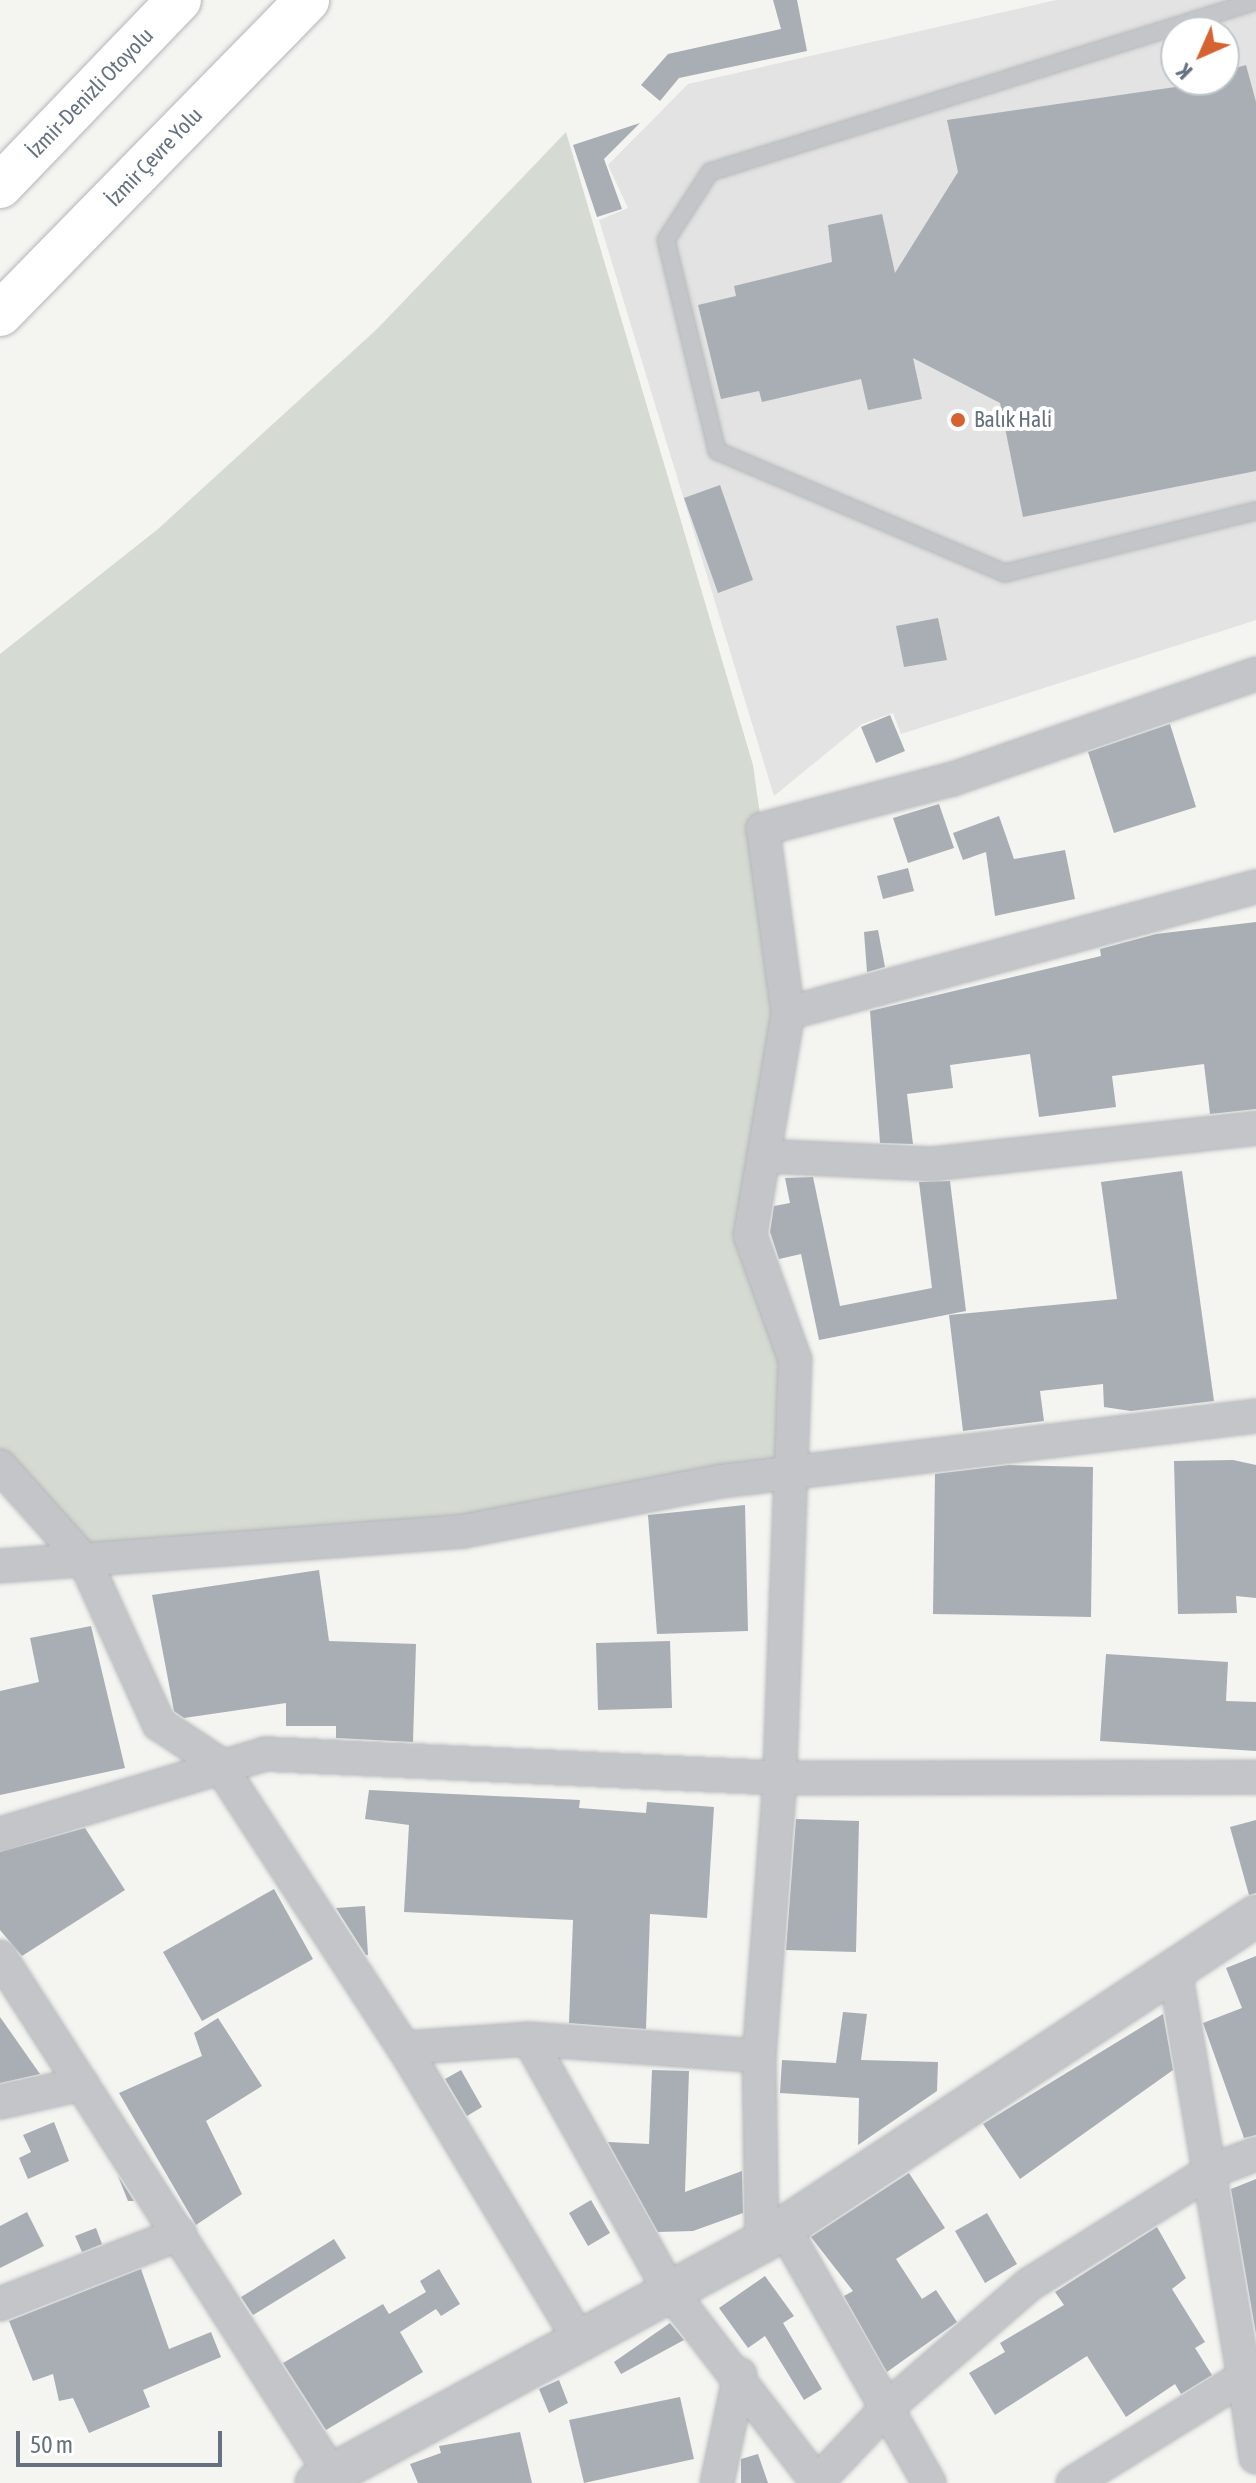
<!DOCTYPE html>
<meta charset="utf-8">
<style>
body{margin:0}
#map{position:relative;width:1256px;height:2483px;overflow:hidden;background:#f4f4f1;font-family:"Asap Condensed",sans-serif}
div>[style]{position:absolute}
.built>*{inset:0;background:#e2e3e2}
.green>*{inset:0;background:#d5dbd2}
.building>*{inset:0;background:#a8aeb4}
.roads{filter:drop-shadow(0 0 2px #b3b6b9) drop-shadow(0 0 2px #b3b6b9)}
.service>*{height:16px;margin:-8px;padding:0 8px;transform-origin:8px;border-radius:8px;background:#c3c5c9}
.minor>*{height:32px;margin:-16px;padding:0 16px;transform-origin:16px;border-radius:16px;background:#c3c5c9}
.tertiary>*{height:40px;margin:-20px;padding:0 20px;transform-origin:20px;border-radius:20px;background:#c3c5c9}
.motorway>*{height:44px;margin:-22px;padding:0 22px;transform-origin:22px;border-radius:22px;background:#fff}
.dots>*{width:22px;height:22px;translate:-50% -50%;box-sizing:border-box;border:4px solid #fff;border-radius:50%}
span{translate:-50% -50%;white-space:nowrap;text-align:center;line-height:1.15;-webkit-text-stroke:8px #fff;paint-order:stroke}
.street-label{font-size:22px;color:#667280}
.poi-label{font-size:22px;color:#667280}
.left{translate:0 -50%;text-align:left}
.north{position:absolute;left:1160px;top:16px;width:80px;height:80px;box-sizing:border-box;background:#fff;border:2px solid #c2c7cc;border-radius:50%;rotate:225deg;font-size:22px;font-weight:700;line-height:32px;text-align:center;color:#667280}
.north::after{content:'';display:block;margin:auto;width:28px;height:36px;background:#d56230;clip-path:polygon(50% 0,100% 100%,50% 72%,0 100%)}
.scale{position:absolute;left:16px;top:2431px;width:206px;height:36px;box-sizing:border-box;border:4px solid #667280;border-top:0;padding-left:10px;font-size:24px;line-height:28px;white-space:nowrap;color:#667280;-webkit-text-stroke:6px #fff;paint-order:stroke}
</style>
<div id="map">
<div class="built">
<div style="clip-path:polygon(evenodd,1056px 0,1256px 0,1256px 620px,901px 734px,893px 713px,862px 724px,774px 796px,599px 220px,628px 208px,608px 165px,688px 84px,1056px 0,1176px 32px,1224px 32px,1224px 80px,1176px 80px,1176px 32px)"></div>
</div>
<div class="green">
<div style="clip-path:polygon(566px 132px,753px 765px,788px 1013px,750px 1235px,795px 1360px,791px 1472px,463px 1531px,85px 1561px,0 1466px,0 654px,158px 529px,377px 329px)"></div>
</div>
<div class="building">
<div style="clip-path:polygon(773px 0,797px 0,807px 51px,679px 78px,660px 101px,641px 85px,668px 54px,781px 29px)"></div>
<div style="clip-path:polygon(1246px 65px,1256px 102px,1256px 471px,1023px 517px,1000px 403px,913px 358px,922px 399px,868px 410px,861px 379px,762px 402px,759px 391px,721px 399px,698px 305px,736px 296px,734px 286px,832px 262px,828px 225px,882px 214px,895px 273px,958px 172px,947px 120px,1224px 80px,1224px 71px)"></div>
<div style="clip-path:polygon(640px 123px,604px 159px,622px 209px,597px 217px,573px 145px)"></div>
<div style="clip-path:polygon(720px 485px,753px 580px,718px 593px,684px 498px)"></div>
<div style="clip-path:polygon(938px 618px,947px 660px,904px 667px,896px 626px)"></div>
<div style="clip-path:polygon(890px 715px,905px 751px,876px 763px,861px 727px)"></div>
<div style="clip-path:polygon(1170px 724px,1196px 807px,1114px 833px,1088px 752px)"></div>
<div style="clip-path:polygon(939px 804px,954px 848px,908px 863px,893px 818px)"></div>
<div style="clip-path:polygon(999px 816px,1014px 859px,1065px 850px,1075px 899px,995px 916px,986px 852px,963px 860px,953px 833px)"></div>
<div style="clip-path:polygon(908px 868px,914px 891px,883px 899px,877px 876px)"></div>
<div style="clip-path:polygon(1256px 922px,1256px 1109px,1210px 1114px,1204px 1064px,1112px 1076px,1116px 1107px,1039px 1117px,1030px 1054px,950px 1065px,953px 1088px,907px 1094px,913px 1144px,880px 1143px,870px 1011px,1101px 956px,1100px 949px,1156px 934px)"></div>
<div style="clip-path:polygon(878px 930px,885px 967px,867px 972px,864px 932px)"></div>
<div style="clip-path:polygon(1182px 1171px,1214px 1401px,1131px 1411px,1104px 1407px,1103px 1384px,1040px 1391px,1044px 1421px,963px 1431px,949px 1315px,1117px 1299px,1101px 1182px)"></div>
<div style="clip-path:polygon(813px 1177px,840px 1306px,932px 1288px,919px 1182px,950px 1181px,966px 1311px,819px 1340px,801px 1254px,779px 1259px,770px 1232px,774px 1206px,790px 1203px,785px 1178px)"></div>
<div style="clip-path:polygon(1233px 1460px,1256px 1465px,1256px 1598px,1236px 1596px,1237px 1613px,1178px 1614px,1174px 1461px)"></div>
<div style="clip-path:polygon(1009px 1465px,1093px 1467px,1091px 1617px,933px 1614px,935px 1474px)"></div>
<div style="clip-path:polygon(745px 1505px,748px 1631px,657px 1634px,648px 1515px)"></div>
<div style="clip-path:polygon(319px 1570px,329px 1641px,416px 1644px,413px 1742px,336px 1738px,336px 1726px,286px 1726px,286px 1703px,184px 1718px,174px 1711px,152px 1595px)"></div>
<div style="clip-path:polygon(91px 1626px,125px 1768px,0 1795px,0 1691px,39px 1682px,30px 1638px)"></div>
<div style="clip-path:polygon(670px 1641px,672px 1708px,598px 1710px,596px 1643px)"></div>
<div style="clip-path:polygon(1106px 1654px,1228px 1662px,1226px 1701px,1256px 1702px,1256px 1751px,1100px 1741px)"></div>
<div style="clip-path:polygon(369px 1790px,580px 1800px,579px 1808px,646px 1813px,647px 1802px,714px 1807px,707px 1918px,650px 1914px,646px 2029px,569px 2023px,573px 1920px,404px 1912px,409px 1825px,365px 1819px)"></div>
<div style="clip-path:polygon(796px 1819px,859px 1821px,856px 1952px,786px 1950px)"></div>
<div style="clip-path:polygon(1256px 1820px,1256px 1893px,1249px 1895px,1230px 1827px)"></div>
<div style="clip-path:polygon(85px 1828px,125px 1890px,22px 1956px,0 1930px,0 1852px)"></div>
<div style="clip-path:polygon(274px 1889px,313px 1959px,202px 2021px,163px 1952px)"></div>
<div style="clip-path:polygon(365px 1906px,368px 1955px,366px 1955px,336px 1908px)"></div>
<div style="clip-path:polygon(1256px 1956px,1256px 2135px,1244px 2138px,1203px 2023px,1242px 2008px,1226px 1968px)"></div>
<div style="clip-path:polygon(843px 2012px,867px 2014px,861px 2060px,938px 2062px,937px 2091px,858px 2145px,859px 2098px,780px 2093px,782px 2060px,836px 2063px)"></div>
<div style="clip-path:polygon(1163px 2014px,1173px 2070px,1020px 2179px,983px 2124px)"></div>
<div style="clip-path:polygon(0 2017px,40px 2074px,0 2083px)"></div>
<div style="clip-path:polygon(218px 2018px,262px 2086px,206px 2121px,242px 2194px,196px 2225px,119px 2093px,202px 2056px,194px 2033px)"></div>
<div style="clip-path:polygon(461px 2070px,482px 2107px,467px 2116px,445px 2079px)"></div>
<div style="clip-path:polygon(652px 2070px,689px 2071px,685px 2192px,742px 2171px,743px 2213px,693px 2231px,658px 2232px,608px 2142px,649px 2144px)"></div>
<div style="clip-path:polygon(54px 2122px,69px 2161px,28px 2179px,19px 2158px,31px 2152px,23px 2135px)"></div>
<div style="clip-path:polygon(909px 2173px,945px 2228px,896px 2259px,922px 2299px,936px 2290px,957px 2322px,887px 2372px,844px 2296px,853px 2291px,811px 2237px)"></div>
<div style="clip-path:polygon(118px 2176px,134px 2201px,128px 2201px)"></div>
<div style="clip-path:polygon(1256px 2179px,1256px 2334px,1231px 2189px)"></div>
<div style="clip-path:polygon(591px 2200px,610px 2233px,588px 2246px,569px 2213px)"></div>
<div style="clip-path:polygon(27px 2212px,44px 2246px,0 2268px,0 2226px)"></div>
<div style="clip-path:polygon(987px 2213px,1017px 2264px,985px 2283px,955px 2231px)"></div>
<div style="clip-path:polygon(1157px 2227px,1186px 2278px,1172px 2289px,1205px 2342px,1195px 2348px,1212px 2375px,1181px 2394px,1175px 2384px,1126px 2417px,1087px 2356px,995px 2415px,969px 2373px,1005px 2352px,1000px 2343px,1064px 2305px,1055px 2292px)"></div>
<div style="clip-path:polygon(96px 2228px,102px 2244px,82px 2252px,75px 2236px)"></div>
<div style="clip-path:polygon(334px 2239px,346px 2258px,253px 2315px,241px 2297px)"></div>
<div style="clip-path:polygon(141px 2269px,169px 2349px,211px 2332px,221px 2357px,143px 2390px,150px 2407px,89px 2433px,73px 2398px,59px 2401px,53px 2374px,33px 2381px,9px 2321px)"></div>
<div style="clip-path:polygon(439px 2269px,460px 2304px,441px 2316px,436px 2309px,400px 2332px,423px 2372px,326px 2430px,283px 2363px,383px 2304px,389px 2314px,426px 2292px,420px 2281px)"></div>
<div style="clip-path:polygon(765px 2276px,794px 2316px,783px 2323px,822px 2389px,804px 2400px,765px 2336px,748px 2348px,719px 2308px)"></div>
<div style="clip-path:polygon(670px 2323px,684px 2340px,621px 2374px,614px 2362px)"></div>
<div style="clip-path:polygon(559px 2380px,568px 2403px,549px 2413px,539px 2389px)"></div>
<div style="clip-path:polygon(680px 2397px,694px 2459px,584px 2483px,569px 2420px)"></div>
<div style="clip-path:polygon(520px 2432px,532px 2483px,418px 2483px,410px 2464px,441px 2453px,439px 2446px)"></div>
<div style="clip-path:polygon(758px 2454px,768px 2483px,741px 2483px,741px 2459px)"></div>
</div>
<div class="roads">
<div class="service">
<div style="left:1256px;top:1px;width:572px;rotate:162.61deg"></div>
<div style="left:710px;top:172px;width:81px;rotate:122.9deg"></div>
<div style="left:666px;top:240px;width:217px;rotate:76.4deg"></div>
<div style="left:717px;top:451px;width:313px;rotate:23deg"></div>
<div style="left:1005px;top:573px;width:259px;rotate:-13.9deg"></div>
</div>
<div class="minor">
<div style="left:1256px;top:674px;width:322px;rotate:160.9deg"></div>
<div style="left:952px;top:779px;width:196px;rotate:165.2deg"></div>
<div style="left:763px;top:829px;width:186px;rotate:82.3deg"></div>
<div style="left:788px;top:1013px;width:485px;rotate:-15.1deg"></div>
<div style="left:788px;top:1013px;width:225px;rotate:99.7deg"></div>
<div style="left:750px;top:1235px;width:133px;rotate:70.2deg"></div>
<div style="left:795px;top:1360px;width:418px;rotate:92.1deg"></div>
<div style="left:780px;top:1778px;width:476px;rotate:-0.1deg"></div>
<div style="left:763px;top:1156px;width:169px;rotate:2.7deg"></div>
<div style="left:932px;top:1164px;width:326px;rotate:-6.3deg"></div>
<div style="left:0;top:1466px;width:127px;rotate:48.2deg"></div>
<div style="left:85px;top:1561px;width:179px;rotate:65.6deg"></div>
<div style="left:159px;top:1724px;width:71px;rotate:33.5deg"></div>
<div style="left:218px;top:1763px;width:340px;rotate:56.9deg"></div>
<div style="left:404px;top:2048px;width:344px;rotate:59deg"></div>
<div style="left:0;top:1566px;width:465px;rotate:-4.3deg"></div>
<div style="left:464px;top:1531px;width:263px;rotate:-11deg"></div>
<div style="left:722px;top:1481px;width:538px;rotate:-6.94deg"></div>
<div style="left:0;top:1834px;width:277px;rotate:-16.8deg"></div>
<div style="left:265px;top:1754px;width:516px;rotate:2.67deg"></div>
<div style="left:780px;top:1778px;width:279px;rotate:94.3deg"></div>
<div style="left:759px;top:2056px;width:186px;rotate:89.1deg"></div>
<div style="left:0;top:1957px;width:617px;rotate:57.32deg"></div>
<div style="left:1175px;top:1970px;width:413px;rotate:80.4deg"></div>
<div style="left:529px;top:2039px;width:289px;rotate:60.8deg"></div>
<div style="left:670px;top:2291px;width:237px;rotate:52.4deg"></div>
<div style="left:404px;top:2048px;width:125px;rotate:-4.1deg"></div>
<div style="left:529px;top:2039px;width:231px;rotate:4.2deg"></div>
<div style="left:0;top:2102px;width:84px;rotate:-12.4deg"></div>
<div style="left:782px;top:2225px;width:297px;rotate:60.3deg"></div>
<div style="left:0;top:2304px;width:193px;rotate:-21.3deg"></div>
<div style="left:717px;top:2483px;width:111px;rotate:-78.1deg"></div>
<div style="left:816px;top:2483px;width:106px;rotate:-46.5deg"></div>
<div style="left:889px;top:2406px;width:186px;rotate:-40.9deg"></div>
<div style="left:1030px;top:2284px;width:213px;rotate:-32deg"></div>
<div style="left:1211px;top:2171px;width:48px;rotate:-20.7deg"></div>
<div style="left:1073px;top:2483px;width:201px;rotate:-31.8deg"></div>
<div style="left:1244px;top:2377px;width:81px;rotate:81.5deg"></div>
</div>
<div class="tertiary">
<div style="left:316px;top:2483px;width:507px;rotate:-28.38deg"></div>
<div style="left:762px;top:2242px;width:592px;rotate:-33.42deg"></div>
</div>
<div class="motorway">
<div style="left:0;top:186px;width:258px;rotate:-46.1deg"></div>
<div style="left:0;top:314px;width:439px;rotate:-45.6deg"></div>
</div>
</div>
<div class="dots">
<div style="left:958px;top:420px;background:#d56230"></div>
</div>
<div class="street-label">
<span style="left:90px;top:93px;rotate:-46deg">İzmir-Denizli Otoyolu</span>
<span style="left:154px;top:157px;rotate:-46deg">İzmir Çevre Yolu</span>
</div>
<div class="poi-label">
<span class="left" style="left:974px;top:420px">Balık Hali</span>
</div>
<div class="north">K</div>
<div class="scale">50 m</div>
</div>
